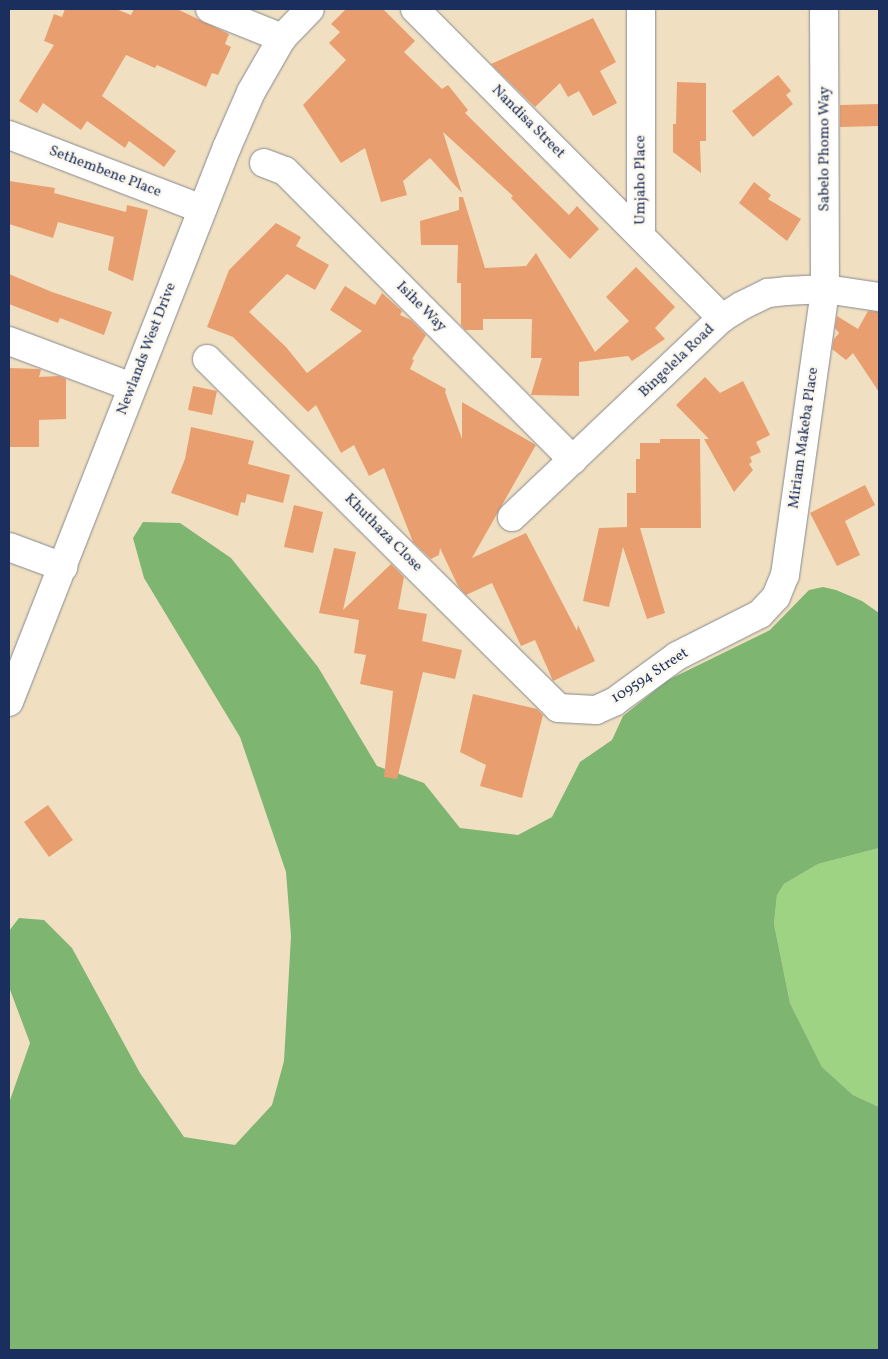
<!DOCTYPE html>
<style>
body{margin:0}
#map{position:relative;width:888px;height:1359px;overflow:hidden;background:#f0e0c1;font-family:Vollkorn,serif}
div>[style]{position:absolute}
.green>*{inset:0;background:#9ed383}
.forest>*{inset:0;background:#7eb571}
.building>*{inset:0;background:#e89e6f}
.roads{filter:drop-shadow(0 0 1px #868890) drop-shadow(0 0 1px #868890)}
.minor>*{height:28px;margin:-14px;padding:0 14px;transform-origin:14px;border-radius:14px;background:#fff}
span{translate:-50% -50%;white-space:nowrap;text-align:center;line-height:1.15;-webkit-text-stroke:4.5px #fbf7ec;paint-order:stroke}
.street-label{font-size:15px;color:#1b2f5e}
.frame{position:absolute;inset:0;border:10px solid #1b2f5e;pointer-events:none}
</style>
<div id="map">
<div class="green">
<div style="clip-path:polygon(879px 848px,879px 1107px,853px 1095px,822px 1067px,790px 1003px,774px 924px,777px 895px,784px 884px,818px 864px)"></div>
</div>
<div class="forest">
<div style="clip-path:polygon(143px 522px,180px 523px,231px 558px,318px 667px,377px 766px,424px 783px,460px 828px,518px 835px,552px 817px,580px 762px,612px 740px,623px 716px,668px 680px,770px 630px,809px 590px,823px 587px,836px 590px,862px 601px,879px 613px,879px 848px,818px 864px,784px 884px,777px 895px,774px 924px,790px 1003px,822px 1067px,853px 1095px,879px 1107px,879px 1350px,9px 1350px,9px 1103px,30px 1043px,9px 987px,9px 931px,19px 918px,44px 920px,72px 948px,140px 1073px,184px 1137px,235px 1145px,272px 1105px,284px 1061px,291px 936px,286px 872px,240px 737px,144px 578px,133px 538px)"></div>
</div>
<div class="building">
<div style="clip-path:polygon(65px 9px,116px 9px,131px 15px,134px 9px,177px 9px,229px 34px,225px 44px,231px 47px,218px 75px,212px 73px,206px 87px,157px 65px,155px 68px,126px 55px,102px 96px,176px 151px,164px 167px,129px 141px,125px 148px,87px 121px,81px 130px,43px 103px,37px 113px,19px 101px,54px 45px,44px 41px,54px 14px,62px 17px)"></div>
<div style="clip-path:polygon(346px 9px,383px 9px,415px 41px,404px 52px,442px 89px,448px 85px,468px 110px,465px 113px,569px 215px,577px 206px,599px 229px,570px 259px,511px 198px,513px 196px,443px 132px,462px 193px,430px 158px,403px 181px,407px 195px,381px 202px,365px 148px,341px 163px,303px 105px,346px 60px,329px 43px,340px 32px,331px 24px)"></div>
<div style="clip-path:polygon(593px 18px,616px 62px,600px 71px,617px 103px,593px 116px,579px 91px,568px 97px,560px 83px,535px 107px,491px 64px)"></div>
<div style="clip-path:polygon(778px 75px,791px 91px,786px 95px,793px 104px,753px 137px,732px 111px)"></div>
<div style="clip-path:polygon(677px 82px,706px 83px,706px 141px,700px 141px,701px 173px,673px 152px,673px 124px,676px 124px)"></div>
<div style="clip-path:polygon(879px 104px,879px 126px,840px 127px,840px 105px)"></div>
<div style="clip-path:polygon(9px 181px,55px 188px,54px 193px,126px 212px,127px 205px,148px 210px,133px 281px,108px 270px,114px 237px,58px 222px,53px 238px,9px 224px)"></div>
<div style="clip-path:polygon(754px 182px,771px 195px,768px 199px,801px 219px,787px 241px,739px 203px)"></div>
<div style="clip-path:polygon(459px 197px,463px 197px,485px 268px,526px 266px,536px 253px,595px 352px,629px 321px,606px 297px,636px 267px,675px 307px,655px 328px,665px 339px,632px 361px,628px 356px,579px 362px,579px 396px,531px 395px,542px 358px,531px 358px,532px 319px,483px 319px,483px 330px,465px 330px,461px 325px,461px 283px,457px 283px,458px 245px,421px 245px,420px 221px,459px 210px)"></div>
<div style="clip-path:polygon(276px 223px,301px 237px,296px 246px,329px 265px,315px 290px,287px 274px,249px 312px,286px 347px,307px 373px,362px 331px,330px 310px,345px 286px,375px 305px,382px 293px,402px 311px,400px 315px,411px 320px,426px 335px,412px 359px,414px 360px,410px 369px,446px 389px,445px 392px,462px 439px,462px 402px,536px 445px,472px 558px,526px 533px,577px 631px,578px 625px,595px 661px,553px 681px,535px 640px,521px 646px,492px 583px,466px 595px,458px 586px,440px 548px,439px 555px,431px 559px,413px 542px,384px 468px,369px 476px,354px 445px,341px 453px,316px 405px,308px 412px,233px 337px,207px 327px,229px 270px)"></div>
<div style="clip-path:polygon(9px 274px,52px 292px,112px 312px,104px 335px,60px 318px,58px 323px,9px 304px)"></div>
<div style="clip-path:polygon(868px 311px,879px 312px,879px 392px,853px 353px,846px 360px,832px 349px,834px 339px,839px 333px,835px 328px,837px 316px,858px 329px)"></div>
<div style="clip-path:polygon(9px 368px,38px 369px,41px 370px,39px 377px,59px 376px,66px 379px,66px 419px,39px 420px,39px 447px,9px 447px)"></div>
<div style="clip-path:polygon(705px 377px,720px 393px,743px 381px,770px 435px,756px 442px,761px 452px,750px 457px,752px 462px,749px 464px,753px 470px,734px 492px,704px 439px,709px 439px,676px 405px)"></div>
<div style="clip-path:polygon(193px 386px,217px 391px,212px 415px,188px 410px)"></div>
<div style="clip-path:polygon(191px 427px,254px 441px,248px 464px,290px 475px,283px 503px,247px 494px,245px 503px,241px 502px,238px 516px,171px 493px,185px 459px)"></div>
<div style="clip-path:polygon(660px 439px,700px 439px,701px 528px,640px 528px,665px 613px,647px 619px,623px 547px,609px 607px,583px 601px,599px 528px,627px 527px,627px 493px,636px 493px,636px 459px,640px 459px,640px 443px,660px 443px)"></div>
<div style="clip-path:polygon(865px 485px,875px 505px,845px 521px,860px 555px,837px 566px,810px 513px)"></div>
<div style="clip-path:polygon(294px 505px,323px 512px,313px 553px,284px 547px)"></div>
<div style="clip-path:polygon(334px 548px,356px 552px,343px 610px,391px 564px,404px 577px,398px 609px,427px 614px,422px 641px,462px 650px,455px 679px,423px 672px,397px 779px,384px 777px,393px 691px,360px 684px,366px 655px,354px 653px,359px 620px,319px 613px)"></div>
<div style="clip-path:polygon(473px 694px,537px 709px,543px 715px,522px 798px,480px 786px,486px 765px,460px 752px)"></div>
<div style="clip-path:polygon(48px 805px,73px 840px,49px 857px,24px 822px)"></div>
</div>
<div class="roads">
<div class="minor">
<div style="left:210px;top:9px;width:78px;rotate:21.9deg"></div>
<div style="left:415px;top:9px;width:436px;rotate:45.2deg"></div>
<div style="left:641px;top:9px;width:227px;rotate:90deg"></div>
<div style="left:9px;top:135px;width:207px;rotate:21deg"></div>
<div style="left:264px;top:163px;width:22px;rotate:21deg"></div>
<div style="left:285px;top:171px;width:408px;rotate:45.1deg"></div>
<div style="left:9px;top:341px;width:131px;rotate:20.5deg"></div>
<div style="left:207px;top:359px;width:495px;rotate:44.8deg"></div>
<div style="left:558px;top:708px;width:38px;rotate:3deg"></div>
<div style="left:596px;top:710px;width:20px;rotate:-24deg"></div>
<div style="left:614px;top:702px;width:78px;rotate:-36.1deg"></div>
<div style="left:677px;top:656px;width:93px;rotate:-26.8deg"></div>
<div style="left:760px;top:614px;width:23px;rotate:-47deg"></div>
<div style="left:776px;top:597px;width:24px;rotate:-68deg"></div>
<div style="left:785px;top:575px;width:289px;rotate:-82deg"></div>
<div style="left:825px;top:289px;width:280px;rotate:-90.2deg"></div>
<div style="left:512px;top:517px;width:289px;rotate:-43.5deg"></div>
<div style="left:722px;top:318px;width:22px;rotate:-32deg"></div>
<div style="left:741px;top:306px;width:30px;rotate:-26deg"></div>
<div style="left:768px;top:293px;width:18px;rotate:-6deg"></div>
<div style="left:786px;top:291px;width:39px;rotate:-3deg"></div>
<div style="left:825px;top:289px;width:55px;rotate:8.4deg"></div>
<div style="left:9px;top:547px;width:58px;rotate:20.3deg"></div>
<div style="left:9px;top:702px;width:596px;rotate:-68.56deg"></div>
<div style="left:227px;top:147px;width:60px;rotate:-66.4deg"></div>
<div style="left:251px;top:92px;width:62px;rotate:-60.1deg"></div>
<div style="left:282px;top:38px;width:40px;rotate:-46deg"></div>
</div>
</div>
<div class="street-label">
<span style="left:528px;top:122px;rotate:45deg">Nandisa Street</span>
<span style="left:825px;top:149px;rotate:-90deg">Sabelo Phomo Way</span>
<span style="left:105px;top:172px;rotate:21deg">Sethembene Place</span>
<span style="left:641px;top:180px;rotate:-90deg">Umjaho Place</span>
<span style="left:421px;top:307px;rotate:45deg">Isihe Way</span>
<span style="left:147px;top:349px;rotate:-69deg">Newlands West Drive</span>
<span style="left:677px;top:361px;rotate:-44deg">Bingelela Road</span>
<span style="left:804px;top:438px;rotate:-82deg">Miriam Makeba Place</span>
<span style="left:383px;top:533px;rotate:45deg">Khuthaza Close</span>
<span style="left:650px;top:676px;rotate:-33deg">109594 Street</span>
</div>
<div class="frame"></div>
</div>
